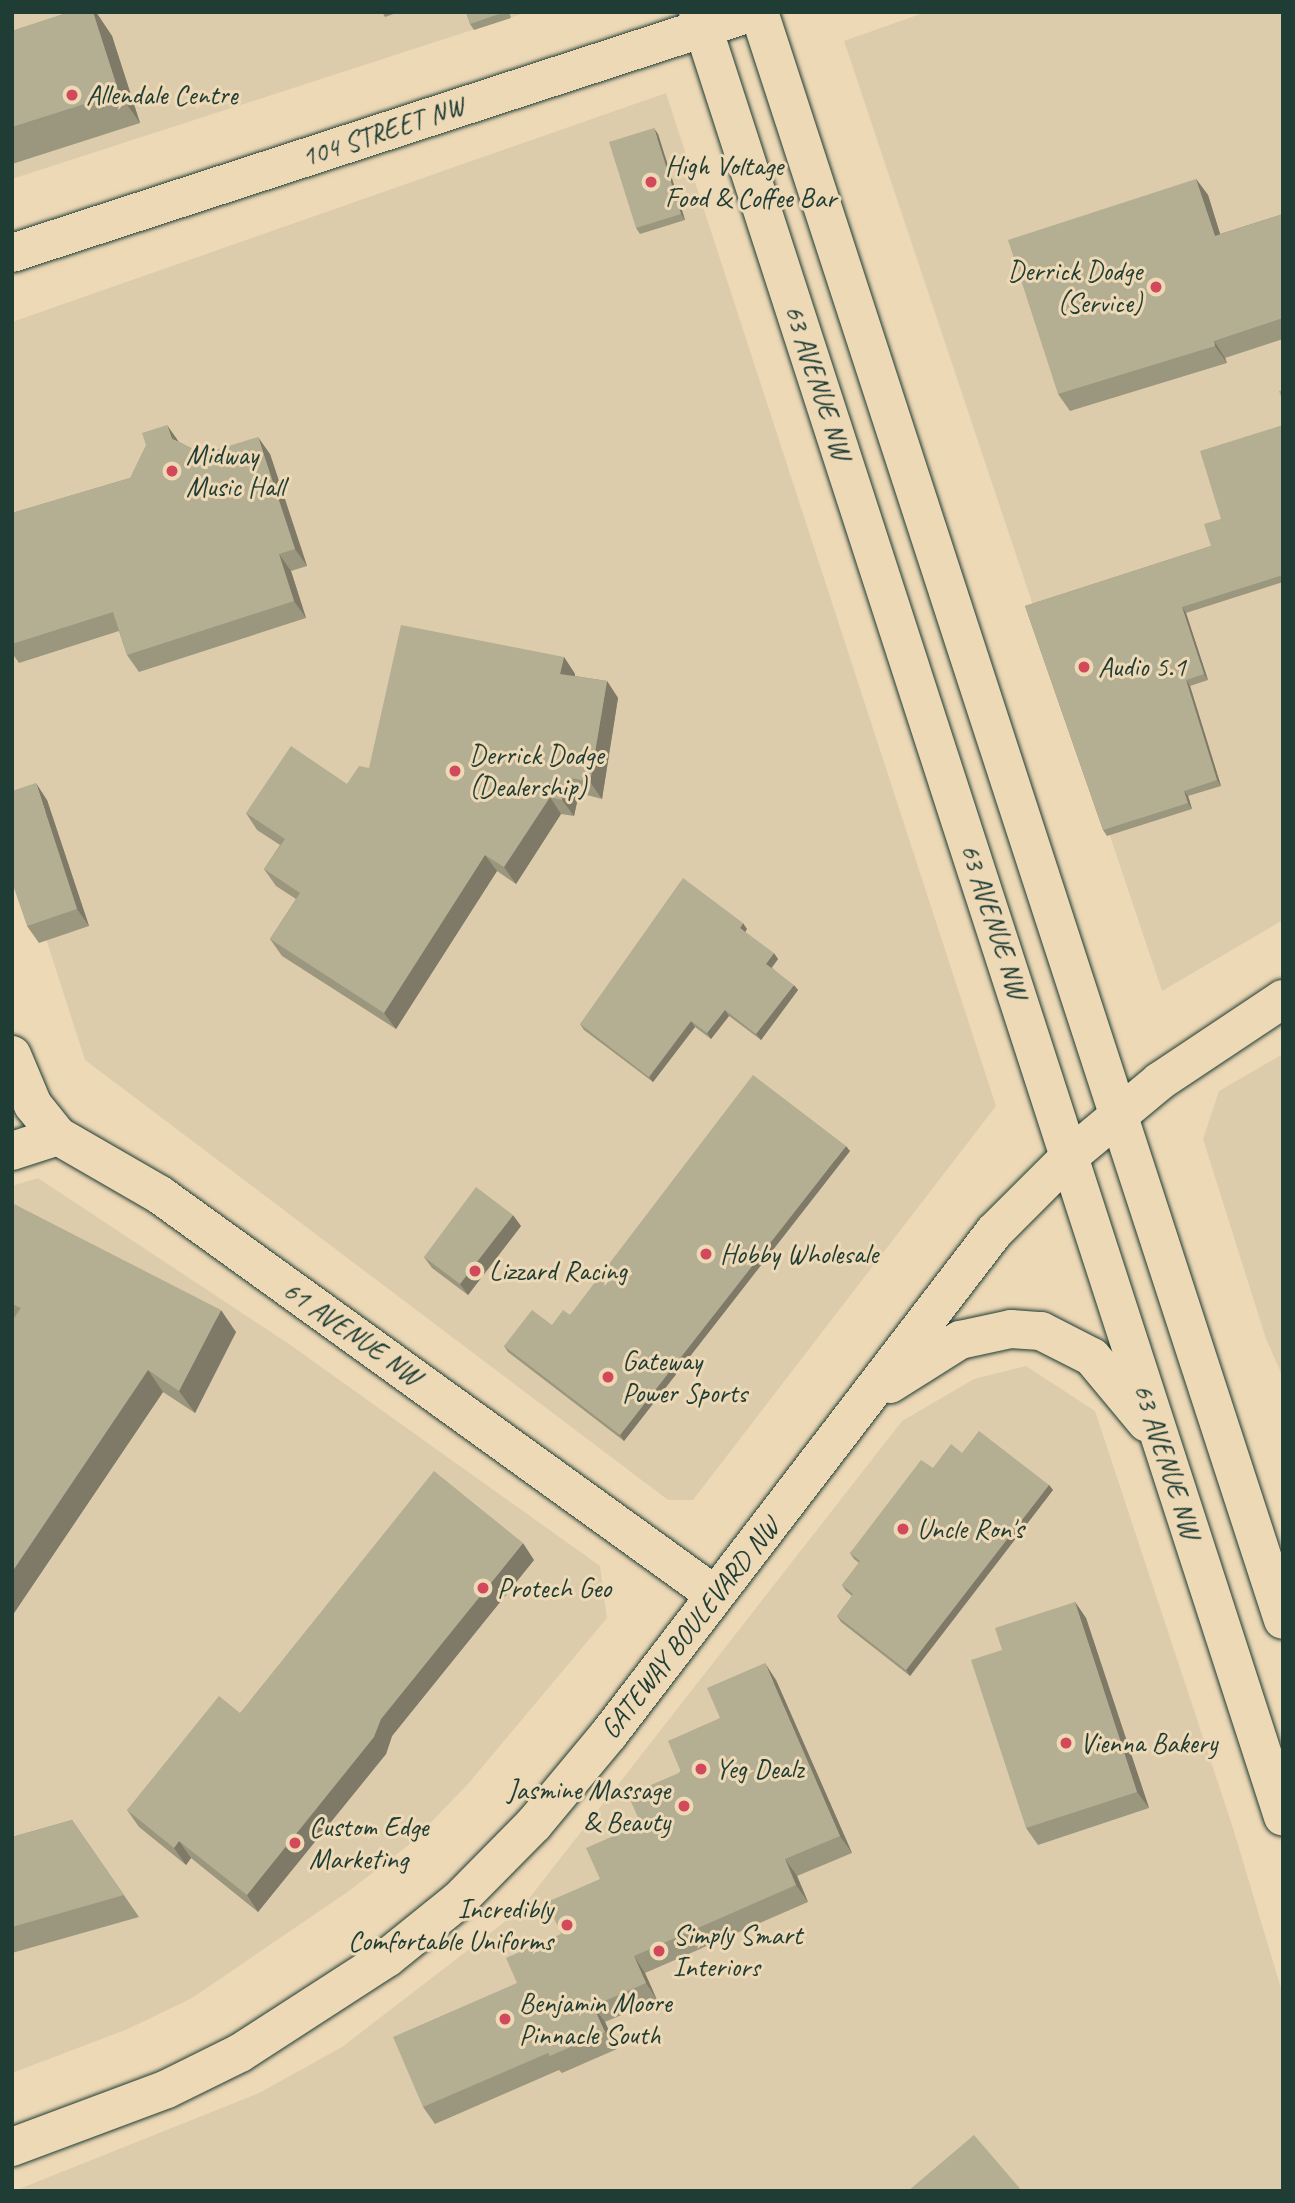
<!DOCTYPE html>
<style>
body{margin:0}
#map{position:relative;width:1295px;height:2203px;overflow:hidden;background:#eed9b7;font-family:Caveat,sans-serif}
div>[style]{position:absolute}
.built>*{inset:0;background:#ddccac}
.roads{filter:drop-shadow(0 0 2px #1f3d34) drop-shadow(0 0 2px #1f3d34)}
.minor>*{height:38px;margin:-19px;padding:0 19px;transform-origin:19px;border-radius:19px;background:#eed9b7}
.major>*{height:38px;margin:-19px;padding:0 19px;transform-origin:19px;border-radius:19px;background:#eed9b7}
.wall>*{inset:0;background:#9b967e}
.shaded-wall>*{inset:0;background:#7e7a67}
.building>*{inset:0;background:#b4ae93}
.dots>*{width:19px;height:19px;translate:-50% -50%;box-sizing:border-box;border:4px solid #eed9b7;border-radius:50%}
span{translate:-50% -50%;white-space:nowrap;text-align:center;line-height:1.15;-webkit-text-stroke:6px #eed9b7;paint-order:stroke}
.poi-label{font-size:28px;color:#1f3d34}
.left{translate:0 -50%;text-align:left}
.right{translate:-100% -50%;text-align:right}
.street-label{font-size:28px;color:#1f3d34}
.frame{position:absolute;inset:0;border:14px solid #1f3d34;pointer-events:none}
</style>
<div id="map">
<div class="built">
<div style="clip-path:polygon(12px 12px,528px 12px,12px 179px)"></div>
<div style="clip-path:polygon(926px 12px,1283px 12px,1283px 920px,1162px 991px,844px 41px)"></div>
<div style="clip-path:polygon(666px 93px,996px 1106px,693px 1500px,668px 1500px,85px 1060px,12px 833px,12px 322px)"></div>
<div style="clip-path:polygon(1283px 1054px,1283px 1377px,1266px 1339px,1203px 1139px,1219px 1091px)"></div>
<div style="clip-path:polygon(38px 1178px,289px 1344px,600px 1566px,607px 1618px,468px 1784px,410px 1844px,349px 1891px,192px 1998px,128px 2029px,12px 2073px,12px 1186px)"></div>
<div style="clip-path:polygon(1026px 1366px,1095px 1411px,1233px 1828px,1283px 1995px,1283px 2191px,14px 2191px,259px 2093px,342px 2047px,520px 1910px,902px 1421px,974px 1379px)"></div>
</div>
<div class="roads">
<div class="minor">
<div style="left:12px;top:1055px;width:54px;rotate:67.2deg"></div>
<div style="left:33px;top:1105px;width:40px;rotate:51deg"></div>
<div style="left:58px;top:1136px;width:118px;rotate:30deg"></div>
<div style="left:160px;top:1195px;width:684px;rotate:35.78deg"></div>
<div style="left:12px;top:1151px;width:48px;rotate:-18.1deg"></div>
</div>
<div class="major">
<div style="left:698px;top:12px;width:1897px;rotate:72.04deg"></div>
<div style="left:759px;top:12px;width:1691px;rotate:71.95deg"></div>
<div style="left:12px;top:253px;width:779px;rotate:-18.02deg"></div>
<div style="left:890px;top:1384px;width:83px;rotate:-32.2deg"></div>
<div style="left:960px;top:1340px;width:52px;rotate:-12.2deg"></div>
<div style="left:1011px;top:1329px;width:30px;rotate:4deg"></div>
<div style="left:1041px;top:1331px;width:57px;rotate:27deg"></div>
<div style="left:1092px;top:1357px;width:85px;rotate:50.3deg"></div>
<div style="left:12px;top:2147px;width:165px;rotate:-20.5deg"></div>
<div style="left:167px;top:2089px;width:81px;rotate:-26.3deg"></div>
<div style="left:240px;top:2053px;width:175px;rotate:-32.9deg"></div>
<div style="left:387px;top:1958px;width:92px;rotate:-38.9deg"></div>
<div style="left:459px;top:1900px;width:107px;rotate:-45.4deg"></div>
<div style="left:534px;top:1824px;width:117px;rotate:-50.2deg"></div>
<div style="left:609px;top:1734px;width:633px;rotate:-52.51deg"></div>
<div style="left:994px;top:1232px;width:107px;rotate:-45deg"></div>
<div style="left:1070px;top:1156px;width:117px;rotate:-39.8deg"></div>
<div style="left:1160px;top:1081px;width:148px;rotate:-33.7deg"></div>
</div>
</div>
<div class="wall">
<div style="clip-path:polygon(70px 12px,96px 12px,112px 36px,140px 123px,12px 164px,12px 31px)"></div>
<div style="clip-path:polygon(382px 12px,399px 12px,385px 17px)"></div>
<div style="clip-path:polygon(466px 12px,509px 12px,511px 18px,474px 30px,470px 24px)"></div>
<div style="clip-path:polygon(658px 134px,685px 220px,640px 234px,636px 228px)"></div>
<div style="clip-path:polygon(1196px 179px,1208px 195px,1220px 234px,1283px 214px,1283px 339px,1225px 358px,1227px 363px,1070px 411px,1058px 394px)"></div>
<div style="clip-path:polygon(1283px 425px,1283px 582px,1186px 613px,1208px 680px,1190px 686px,1221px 786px,1188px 796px,1192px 809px,1107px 836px,1103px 830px,1025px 606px,1211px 546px,1221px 519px)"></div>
<div style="clip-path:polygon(179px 442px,203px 454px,270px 454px,307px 566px,291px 571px,306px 618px,139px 672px,127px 655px,119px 631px,19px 663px,12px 653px,12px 513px,130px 478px)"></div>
<div style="clip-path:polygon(564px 657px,575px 674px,575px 676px,607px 681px,618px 698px,602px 799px,579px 793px,574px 816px,561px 814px,516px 884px,497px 871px,396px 1029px,282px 956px,270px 939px,296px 899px,276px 886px,264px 869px,280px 845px,257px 830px,246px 813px,347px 784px,369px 768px)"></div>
<div style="clip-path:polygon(47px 800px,89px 926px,39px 943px,27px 926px)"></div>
<div style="clip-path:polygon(747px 929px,745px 932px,778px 959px,772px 968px,798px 990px,761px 1040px,729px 1016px,711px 1039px,695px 1027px,653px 1082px,584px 1030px,580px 1024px)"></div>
<div style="clip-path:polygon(850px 1151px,624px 1441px,508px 1352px,504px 1346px,552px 1325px)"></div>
<div style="clip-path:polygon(12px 1203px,236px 1332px,195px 1413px,163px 1392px,12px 1616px,12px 1321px,14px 1319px,12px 1318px)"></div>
<div style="clip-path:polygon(521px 1226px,468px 1295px,432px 1268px,424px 1257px)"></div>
<div style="clip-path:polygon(962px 1453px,1049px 1485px,1053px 1490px,910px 1676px,841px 1622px,837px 1616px,852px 1596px,846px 1591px,842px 1585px,859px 1563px,854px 1559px,850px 1553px,933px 1468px)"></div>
<div style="clip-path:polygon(534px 1560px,392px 1736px,386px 1754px,258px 1912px,191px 1858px,186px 1865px,139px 1827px,127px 1810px,240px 1713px)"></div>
<div style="clip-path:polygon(1075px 1602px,1086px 1618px,1149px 1808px,1038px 1845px,1026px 1828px,1002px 1650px)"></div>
<div style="clip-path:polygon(776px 1680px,852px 1853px,797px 1876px,808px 1902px,645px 1973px,657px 2000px,605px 2022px,617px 2049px,562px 2073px,559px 2070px,435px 2124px,423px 2107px,517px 1983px,561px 1934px,600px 1879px,720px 1718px)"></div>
<div style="clip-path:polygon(72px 1820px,139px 1917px,12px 1953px,12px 1837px)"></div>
</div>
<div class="shaded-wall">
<div style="clip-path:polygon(93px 12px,96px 12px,112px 36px,140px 123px,119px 93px)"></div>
<div style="clip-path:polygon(654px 128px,658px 134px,685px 220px,681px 214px)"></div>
<div style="clip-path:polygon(1196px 179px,1208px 195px,1226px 253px,1215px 236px)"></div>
<div style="clip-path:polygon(1214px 341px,1225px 358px,1227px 363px,1215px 346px)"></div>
<div style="clip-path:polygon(167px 425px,179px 442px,172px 439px)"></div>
<div style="clip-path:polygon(258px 437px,270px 454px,307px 566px,295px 549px)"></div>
<div style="clip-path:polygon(279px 554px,291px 571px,306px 618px,294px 601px)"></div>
<div style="clip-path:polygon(1182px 607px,1186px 613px,1208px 680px,1204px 674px)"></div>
<div style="clip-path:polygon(564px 657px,575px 674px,572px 691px,560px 674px)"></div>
<div style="clip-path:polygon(1186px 680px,1190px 686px,1221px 786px,1217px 780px)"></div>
<div style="clip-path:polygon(607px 681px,618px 698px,602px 799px,590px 782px)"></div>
<div style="clip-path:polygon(567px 777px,579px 793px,574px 816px,562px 800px)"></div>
<div style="clip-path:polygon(36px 783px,47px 800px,89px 926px,77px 909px)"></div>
<div style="clip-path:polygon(1184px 791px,1188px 796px,1192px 809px,1188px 803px)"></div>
<div style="clip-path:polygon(550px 797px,561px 814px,516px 884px,504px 867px)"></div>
<div style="clip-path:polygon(485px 855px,497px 871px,396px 1029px,384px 1013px)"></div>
<div style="clip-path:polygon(743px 923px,747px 929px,744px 934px,740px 928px)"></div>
<div style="clip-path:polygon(774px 953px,778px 959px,770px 969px,766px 964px)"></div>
<div style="clip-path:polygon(794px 985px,798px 990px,761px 1040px,756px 1034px)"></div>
<div style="clip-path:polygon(725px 1010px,729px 1016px,711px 1039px,707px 1033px)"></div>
<div style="clip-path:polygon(691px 1021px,695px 1027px,653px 1082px,649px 1077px)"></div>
<div style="clip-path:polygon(846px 1146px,850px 1151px,624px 1441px,620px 1435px)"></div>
<div style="clip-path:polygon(513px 1215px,521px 1226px,468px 1295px,460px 1284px)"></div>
<div style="clip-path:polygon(221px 1310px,236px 1332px,195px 1413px,179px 1391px)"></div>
<div style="clip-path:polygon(148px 1370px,163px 1392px,12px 1616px,12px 1572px)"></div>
<div style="clip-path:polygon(1049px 1485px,1053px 1490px,910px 1676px,906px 1670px)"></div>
<div style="clip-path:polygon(523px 1543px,534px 1560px,392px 1736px,386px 1754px,258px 1912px,247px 1895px,381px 1719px)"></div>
<div style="clip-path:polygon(1075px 1602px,1086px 1618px,1149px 1808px,1137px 1792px)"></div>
<div style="clip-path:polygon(765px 1663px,776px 1680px,852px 1853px,840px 1836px)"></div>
<div style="clip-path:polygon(179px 1841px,191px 1858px,186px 1865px,174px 1848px)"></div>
<div style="clip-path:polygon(785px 1859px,797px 1876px,808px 1902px,796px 1885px)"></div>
<div style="clip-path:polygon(634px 1956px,645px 1973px,657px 2000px,646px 1983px)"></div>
<div style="clip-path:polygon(593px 2006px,605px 2022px,617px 2049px,605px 2032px)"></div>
</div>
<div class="building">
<div style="clip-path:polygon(70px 12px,93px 12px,119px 93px,12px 127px,12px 31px)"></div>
<div style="clip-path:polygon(466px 12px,505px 12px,470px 24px)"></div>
<div style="clip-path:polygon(654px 128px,681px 214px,636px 228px,609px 142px)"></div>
<div style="clip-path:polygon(1196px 179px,1215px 236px,1283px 214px,1283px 318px,1214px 341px,1215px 346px,1058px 394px,1008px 240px)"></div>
<div style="clip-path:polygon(1283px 390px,1283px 402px,1279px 391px)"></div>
<div style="clip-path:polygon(167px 425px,172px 439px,203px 454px,258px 437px,295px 549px,279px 554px,294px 601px,127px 655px,113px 612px,12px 644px,12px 513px,130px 478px,146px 445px,142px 433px)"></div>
<div style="clip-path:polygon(1283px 425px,1283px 575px,1182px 607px,1204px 674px,1186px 680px,1217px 780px,1184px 791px,1188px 803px,1103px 830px,1025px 606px,1211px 546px,1204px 524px,1221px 519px,1200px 451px)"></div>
<div style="clip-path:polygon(401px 625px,564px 657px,560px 674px,607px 681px,590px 782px,567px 777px,562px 800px,550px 797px,504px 867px,485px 855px,384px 1013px,270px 939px,300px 893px,264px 869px,285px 839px,246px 813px,291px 746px,347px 784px,359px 766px,369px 768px)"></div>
<div style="clip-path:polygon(36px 783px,77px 909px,27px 926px,12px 882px,12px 791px)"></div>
<div style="clip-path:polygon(683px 878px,743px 923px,740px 928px,774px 953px,766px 964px,794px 985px,756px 1034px,725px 1010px,707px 1033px,691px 1021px,649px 1077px,580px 1024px)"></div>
<div style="clip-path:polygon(753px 1075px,846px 1146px,620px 1435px,504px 1346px,532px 1310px,552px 1325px,563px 1310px,570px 1315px)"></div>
<div style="clip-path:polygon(476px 1187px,513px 1215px,460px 1284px,424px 1257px)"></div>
<div style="clip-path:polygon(12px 1203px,221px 1310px,179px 1391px,148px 1370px,12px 1572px,12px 1321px,21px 1308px,12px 1304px)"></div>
<div style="clip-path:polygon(979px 1431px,1049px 1485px,906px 1670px,837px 1616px,853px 1594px,842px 1585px,860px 1561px,850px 1553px,921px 1460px,933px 1468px,951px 1444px,962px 1453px)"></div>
<div style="clip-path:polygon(434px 1471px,523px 1543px,381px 1719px,374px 1737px,247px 1895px,179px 1841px,174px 1848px,127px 1810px,219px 1696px,240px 1713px)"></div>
<div style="clip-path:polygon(1075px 1602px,1137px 1792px,1026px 1828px,971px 1660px,1002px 1650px,995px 1628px)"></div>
<div style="clip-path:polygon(765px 1663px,840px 1836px,785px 1859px,796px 1885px,634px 1956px,646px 1983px,593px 2006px,605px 2032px,550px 2056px,548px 2053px,423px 2107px,393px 2037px,517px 1983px,506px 1958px,561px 1934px,547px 1902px,600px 1879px,586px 1848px,641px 1824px,628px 1795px,681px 1772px,668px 1741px,720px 1718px,707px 1688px)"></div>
<div style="clip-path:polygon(72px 1820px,124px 1895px,12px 1927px,12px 1837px)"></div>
<div style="clip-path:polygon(974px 2135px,1022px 2191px,908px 2191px)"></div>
</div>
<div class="dots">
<div style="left:72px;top:95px;background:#d1495b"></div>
<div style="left:651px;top:182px;background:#d1495b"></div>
<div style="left:1156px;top:287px;background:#d1495b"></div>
<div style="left:172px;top:471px;background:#d1495b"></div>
<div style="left:1084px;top:667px;background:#d1495b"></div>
<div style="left:455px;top:771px;background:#d1495b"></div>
<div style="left:706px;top:1254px;background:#d1495b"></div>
<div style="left:475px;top:1271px;background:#d1495b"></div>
<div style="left:608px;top:1377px;background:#d1495b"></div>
<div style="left:903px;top:1529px;background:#d1495b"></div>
<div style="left:483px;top:1588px;background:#d1495b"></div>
<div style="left:1066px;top:1743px;background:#d1495b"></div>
<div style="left:701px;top:1769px;background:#d1495b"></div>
<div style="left:684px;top:1806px;background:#d1495b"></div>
<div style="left:295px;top:1843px;background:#d1495b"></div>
<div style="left:567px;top:1925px;background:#d1495b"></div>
<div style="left:659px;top:1951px;background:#d1495b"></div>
<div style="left:505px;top:2019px;background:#d1495b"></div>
</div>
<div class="poi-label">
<span class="left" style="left:86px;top:95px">Allendale Centre</span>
<span class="left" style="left:665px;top:182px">High Voltage<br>Food &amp; Coffee Bar</span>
<span class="right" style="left:1142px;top:287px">Derrick Dodge<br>(Service)</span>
<span class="left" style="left:186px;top:471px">Midway<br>Music Hall</span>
<span class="left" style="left:1098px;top:667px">Audio 5.1</span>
<span class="left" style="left:469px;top:771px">Derrick Dodge<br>(Dealership)</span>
<span class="left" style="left:720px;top:1254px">Hobby Wholesale</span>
<span class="left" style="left:489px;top:1271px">Lizzard Racing</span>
<span class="left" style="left:622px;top:1377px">Gateway<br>Power Sports</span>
<span class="left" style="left:917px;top:1529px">Uncle Ron's</span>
<span class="left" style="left:497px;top:1588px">Protech Geo</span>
<span class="left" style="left:1080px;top:1743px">Vienna Bakery</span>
<span class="left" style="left:715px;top:1769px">Yeg Dealz</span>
<span class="right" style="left:670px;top:1806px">Jasmine Massage<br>&amp; Beauty</span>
<span class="left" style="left:309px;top:1843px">Custom Edge<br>Marketing</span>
<span class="right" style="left:553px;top:1925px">Incredibly<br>Comfortable Uniforms</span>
<span class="left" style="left:673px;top:1951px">Simply Smart<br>Interiors</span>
<span class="left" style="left:519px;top:2019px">Benjamin Moore<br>Pinnacle South</span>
</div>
<div class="street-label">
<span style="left:383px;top:132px;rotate:-18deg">104 STREET NW</span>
<span style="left:818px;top:382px;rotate:72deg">63 AVENUE NW</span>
<span style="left:994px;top:921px;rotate:72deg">63 AVENUE NW</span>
<span style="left:352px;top:1333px;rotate:35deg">61 AVENUE NW</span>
<span style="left:1167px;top:1461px;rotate:72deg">63 AVENUE NW</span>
<span style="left:690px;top:1628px;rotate:-52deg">GATEWAY BOULEVARD NW</span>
</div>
<div class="frame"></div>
</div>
